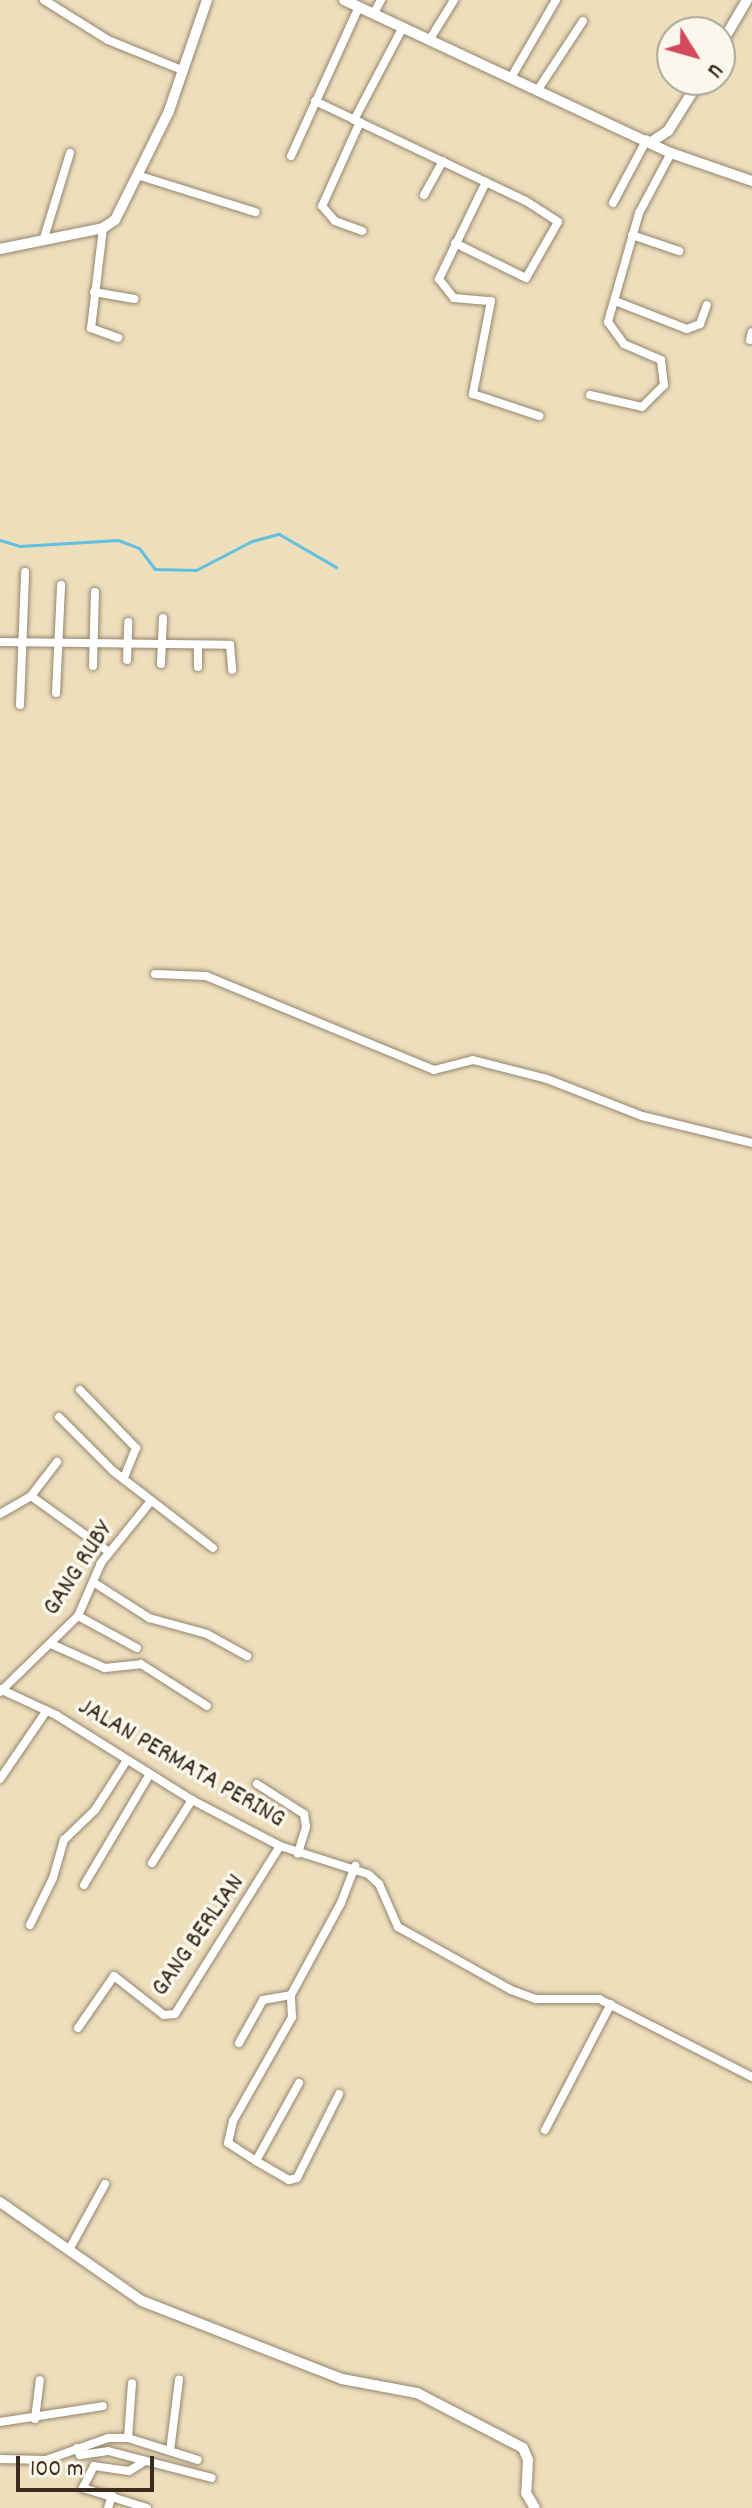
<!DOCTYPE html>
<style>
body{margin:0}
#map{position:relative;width:752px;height:2508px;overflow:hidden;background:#eddebc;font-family:Dekko,sans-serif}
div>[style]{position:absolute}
.stream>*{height:3px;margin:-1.5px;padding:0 1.5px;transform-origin:1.5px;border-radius:1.5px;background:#61c0e0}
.roads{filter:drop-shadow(0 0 2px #94846d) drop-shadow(0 0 2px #94846d)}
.minor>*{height:8px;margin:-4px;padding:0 4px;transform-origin:4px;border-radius:4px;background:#fff}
.tertiary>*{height:10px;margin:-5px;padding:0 5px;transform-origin:5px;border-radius:5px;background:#fff}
span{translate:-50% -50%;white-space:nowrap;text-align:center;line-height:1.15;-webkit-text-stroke:7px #fbf7ec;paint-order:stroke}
.street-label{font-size:26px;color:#3b2a1e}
.north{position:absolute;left:656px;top:16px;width:80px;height:80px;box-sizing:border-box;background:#fbf7ec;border:2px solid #aea59a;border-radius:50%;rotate:127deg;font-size:22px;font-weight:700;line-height:32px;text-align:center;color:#3b2a1e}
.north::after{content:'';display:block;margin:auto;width:28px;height:36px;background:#d1495b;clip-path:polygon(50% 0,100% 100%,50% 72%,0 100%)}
.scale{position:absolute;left:16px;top:2456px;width:138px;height:36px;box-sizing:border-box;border:4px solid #3b2a1e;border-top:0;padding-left:10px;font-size:24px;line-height:28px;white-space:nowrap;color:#3b2a1e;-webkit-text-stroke:6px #fbf7ec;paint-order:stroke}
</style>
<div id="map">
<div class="stream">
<div style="left:0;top:540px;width:21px;rotate:17deg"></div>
<div style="left:20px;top:546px;width:98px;rotate:-3.5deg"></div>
<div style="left:118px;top:540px;width:22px;rotate:21deg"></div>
<div style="left:139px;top:548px;width:26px;rotate:53deg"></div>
<div style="left:155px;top:569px;width:41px;rotate:1.4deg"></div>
<div style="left:196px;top:570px;width:63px;rotate:-27.4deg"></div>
<div style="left:252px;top:541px;width:28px;rotate:-15deg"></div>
<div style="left:279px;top:534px;width:66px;rotate:30.1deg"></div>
</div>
<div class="roads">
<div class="minor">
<div style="left:44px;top:0;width:75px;rotate:32deg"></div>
<div style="left:108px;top:40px;width:80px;rotate:22.1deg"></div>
<div style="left:374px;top:13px;width:15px;rotate:-62deg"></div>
<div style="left:430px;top:39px;width:46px;rotate:-58.4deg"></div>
<div style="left:512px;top:76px;width:88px;rotate:-59.9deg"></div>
<div style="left:539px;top:88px;width:80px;rotate:-56.7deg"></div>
<div style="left:315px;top:101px;width:233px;rotate:25.4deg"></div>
<div style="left:526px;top:201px;width:38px;rotate:33deg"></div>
<div style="left:558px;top:222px;width:64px;rotate:119.7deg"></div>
<div style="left:526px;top:278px;width:79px;rotate:-153.8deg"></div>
<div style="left:354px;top:120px;width:105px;rotate:-62.2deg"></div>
<div style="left:360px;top:122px;width:92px;rotate:114.3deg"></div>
<div style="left:322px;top:206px;width:20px;rotate:49deg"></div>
<div style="left:335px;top:221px;width:29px;rotate:20deg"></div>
<div style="left:291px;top:156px;width:164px;rotate:-65.5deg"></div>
<div style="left:140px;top:176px;width:121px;rotate:17.4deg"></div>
<div style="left:486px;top:182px;width:108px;rotate:115.9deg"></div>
<div style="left:439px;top:279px;width:24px;rotate:52deg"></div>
<div style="left:454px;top:298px;width:37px;rotate:5deg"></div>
<div style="left:491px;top:301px;width:95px;rotate:101deg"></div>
<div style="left:473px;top:394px;width:70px;rotate:18.4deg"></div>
<div style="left:424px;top:195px;width:39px;rotate:-61deg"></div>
<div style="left:613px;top:203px;width:72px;rotate:-62deg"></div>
<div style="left:103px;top:228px;width:101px;rotate:96.8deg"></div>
<div style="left:91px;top:328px;width:29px;rotate:20deg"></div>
<div style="left:632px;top:235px;width:50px;rotate:18.8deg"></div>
<div style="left:44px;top:238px;width:89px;rotate:-73deg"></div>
<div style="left:94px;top:292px;width:41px;rotate:9.9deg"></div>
<div style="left:615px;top:301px;width:77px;rotate:21.3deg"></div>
<div style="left:687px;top:329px;width:14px;rotate:-21deg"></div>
<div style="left:700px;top:324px;width:20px;rotate:-70deg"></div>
<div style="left:750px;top:340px;width:8px;rotate:-76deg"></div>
<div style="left:590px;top:395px;width:53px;rotate:13deg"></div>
<div style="left:642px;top:407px;width:31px;rotate:-45deg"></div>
<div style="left:664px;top:385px;width:25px;rotate:-97deg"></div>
<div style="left:661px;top:360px;width:40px;rotate:-156.6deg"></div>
<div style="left:624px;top:344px;width:27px;rotate:-126deg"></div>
<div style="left:608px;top:322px;width:113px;rotate:-74.1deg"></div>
<div style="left:639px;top:213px;width:68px;rotate:-61.9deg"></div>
<div style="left:0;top:642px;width:230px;rotate:0.7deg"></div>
<div style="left:230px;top:645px;width:25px;rotate:85deg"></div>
<div style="left:198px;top:645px;width:22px;rotate:90deg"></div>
<div style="left:127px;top:660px;width:38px;rotate:-88deg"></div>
<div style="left:161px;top:664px;width:46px;rotate:-87.5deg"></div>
<div style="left:93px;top:666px;width:74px;rotate:-88.5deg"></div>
<div style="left:56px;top:693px;width:108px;rotate:-87.3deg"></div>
<div style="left:20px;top:705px;width:133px;rotate:-87.8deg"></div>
<div style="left:155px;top:974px;width:51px;rotate:2.2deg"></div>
<div style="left:206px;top:976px;width:247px;rotate:22.4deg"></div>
<div style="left:434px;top:1070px;width:40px;rotate:-14.4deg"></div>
<div style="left:473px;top:1060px;width:76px;rotate:14.4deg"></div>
<div style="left:547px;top:1079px;width:102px;rotate:21.3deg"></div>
<div style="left:642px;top:1116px;width:113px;rotate:13.8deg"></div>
<div style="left:80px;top:1390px;width:81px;rotate:46deg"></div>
<div style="left:136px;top:1448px;width:31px;rotate:112deg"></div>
<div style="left:59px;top:1417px;width:76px;rotate:45deg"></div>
<div style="left:113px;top:1471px;width:126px;rotate:37.6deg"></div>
<div style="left:31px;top:1496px;width:96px;rotate:35.7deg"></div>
<div style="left:0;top:1514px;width:36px;rotate:-30deg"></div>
<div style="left:31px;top:1496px;width:43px;rotate:-52.6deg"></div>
<div style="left:93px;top:1582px;width:67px;rotate:32.7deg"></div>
<div style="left:149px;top:1618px;width:60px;rotate:15.4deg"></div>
<div style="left:207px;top:1634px;width:46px;rotate:28.8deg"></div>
<div style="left:78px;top:1616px;width:67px;rotate:28.5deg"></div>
<div style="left:51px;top:1644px;width:59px;rotate:24deg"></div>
<div style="left:105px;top:1668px;width:36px;rotate:-6deg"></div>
<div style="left:141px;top:1664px;width:78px;rotate:32.5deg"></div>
<div style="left:0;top:1689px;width:62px;rotate:24.9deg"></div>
<div style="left:56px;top:1715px;width:160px;rotate:32deg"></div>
<div style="left:192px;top:1800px;width:99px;rotate:27.6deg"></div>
<div style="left:280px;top:1846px;width:92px;rotate:17.7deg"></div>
<div style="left:368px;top:1874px;width:15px;rotate:42deg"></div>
<div style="left:379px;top:1884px;width:47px;rotate:66.2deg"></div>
<div style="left:398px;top:1927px;width:129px;rotate:29.1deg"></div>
<div style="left:511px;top:1990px;width:27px;rotate:20deg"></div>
<div style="left:536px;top:1999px;width:63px"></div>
<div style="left:599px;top:1999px;width:172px;rotate:27deg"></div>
<div style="left:0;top:1692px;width:109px;rotate:-44.3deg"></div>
<div style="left:78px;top:1616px;width:58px;rotate:-66.5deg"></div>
<div style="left:101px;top:1563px;width:80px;rotate:-51.1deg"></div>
<div style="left:0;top:1779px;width:83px;rotate:-55.7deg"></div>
<div style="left:257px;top:1784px;width:56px;rotate:32.6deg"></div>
<div style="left:304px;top:1814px;width:13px;rotate:81deg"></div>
<div style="left:306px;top:1827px;width:28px;rotate:107deg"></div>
<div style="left:152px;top:1863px;width:75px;rotate:-57.6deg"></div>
<div style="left:84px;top:1885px;width:129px;rotate:-59.3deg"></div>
<div style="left:30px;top:1925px;width:52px;rotate:-63.9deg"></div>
<div style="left:53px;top:1878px;width:40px;rotate:-74deg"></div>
<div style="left:64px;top:1840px;width:43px;rotate:-44.1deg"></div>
<div style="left:95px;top:1810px;width:59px;rotate:-57.4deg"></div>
<div style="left:78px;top:2028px;width:63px;rotate:-55.3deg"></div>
<div style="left:114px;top:1976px;width:63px;rotate:38deg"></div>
<div style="left:164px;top:2015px;width:11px;rotate:-5deg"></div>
<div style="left:175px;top:2014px;width:198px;rotate:-58deg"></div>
<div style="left:239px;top:2043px;width:49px;rotate:-60.8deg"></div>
<div style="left:263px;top:2000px;width:28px;rotate:-10deg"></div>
<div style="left:299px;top:2083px;width:89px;rotate:118.9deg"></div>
<div style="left:256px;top:2161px;width:33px;rotate:-147deg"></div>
<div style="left:228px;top:2143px;width:23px;rotate:-77deg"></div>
<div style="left:233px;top:2121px;width:120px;rotate:-60.4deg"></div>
<div style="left:292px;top:2017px;width:22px;rotate:-93deg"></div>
<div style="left:291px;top:1995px;width:105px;rotate:-61.5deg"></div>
<div style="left:341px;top:1903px;width:40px;rotate:-69deg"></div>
<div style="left:545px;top:2130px;width:142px;rotate:-62.4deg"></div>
<div style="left:256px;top:2161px;width:38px;rotate:30deg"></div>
<div style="left:289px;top:2180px;width:8px;rotate:-14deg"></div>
<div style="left:297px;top:2178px;width:94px;rotate:-63.4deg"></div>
<div style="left:70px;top:2248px;width:73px;rotate:-61.3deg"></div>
<div style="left:35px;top:2419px;width:39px;rotate:-83deg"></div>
<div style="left:0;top:2422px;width:104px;rotate:-8.8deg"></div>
<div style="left:128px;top:2438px;width:73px;rotate:17.4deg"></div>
<div style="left:77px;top:2448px;width:8px;rotate:67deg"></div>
<div style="left:80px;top:2455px;width:28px;rotate:-8deg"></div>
<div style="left:108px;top:2451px;width:107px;rotate:14.6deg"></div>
<div style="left:170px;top:2451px;width:72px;rotate:-82.8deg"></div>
<div style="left:0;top:2459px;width:46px;rotate:1.2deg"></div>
<div style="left:46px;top:2460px;width:66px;rotate:-19.5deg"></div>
<div style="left:108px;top:2438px;width:20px"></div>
<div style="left:128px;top:2438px;width:55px;rotate:-85.8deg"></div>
<div style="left:145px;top:2461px;width:19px;rotate:148deg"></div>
<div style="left:129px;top:2471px;width:35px;rotate:-172deg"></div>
<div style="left:94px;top:2466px;width:25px;rotate:117deg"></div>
<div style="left:83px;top:2488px;width:67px;rotate:17.4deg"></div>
<div style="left:108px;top:2508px;width:13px;rotate:-72deg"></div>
</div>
<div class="tertiary">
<div style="left:344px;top:0;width:361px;rotate:25.1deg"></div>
<div style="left:671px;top:153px;width:86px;rotate:19.1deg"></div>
<div style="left:720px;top:46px;width:53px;rotate:-59.6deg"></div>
<div style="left:653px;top:141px;width:18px;rotate:-34deg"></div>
<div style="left:668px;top:131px;width:60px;rotate:-57.9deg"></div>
<div style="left:0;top:249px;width:105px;rotate:-11.5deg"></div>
<div style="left:103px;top:228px;width:14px;rotate:-34deg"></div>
<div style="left:115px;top:220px;width:122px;rotate:-63.6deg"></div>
<div style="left:169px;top:111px;width:117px;rotate:-71.1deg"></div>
<div style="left:0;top:2202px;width:173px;rotate:34.9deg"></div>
<div style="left:142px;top:2301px;width:215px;rotate:21.3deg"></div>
<div style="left:342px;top:2379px;width:76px;rotate:10.6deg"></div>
<div style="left:417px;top:2393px;width:119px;rotate:27.4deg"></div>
<div style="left:523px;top:2448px;width:13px;rotate:67deg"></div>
<div style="left:528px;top:2460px;width:33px;rotate:93deg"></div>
<div style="left:526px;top:2493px;width:17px;rotate:59deg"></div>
</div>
</div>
<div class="street-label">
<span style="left:79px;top:1569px;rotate:-57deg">GANG RUBY</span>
<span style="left:181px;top:1764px;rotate:30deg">JALAN PERMATA PERING</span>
<span style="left:199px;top:1936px;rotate:-55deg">GANG BERLIAN</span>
</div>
<div class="north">U</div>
<div class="scale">100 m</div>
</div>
